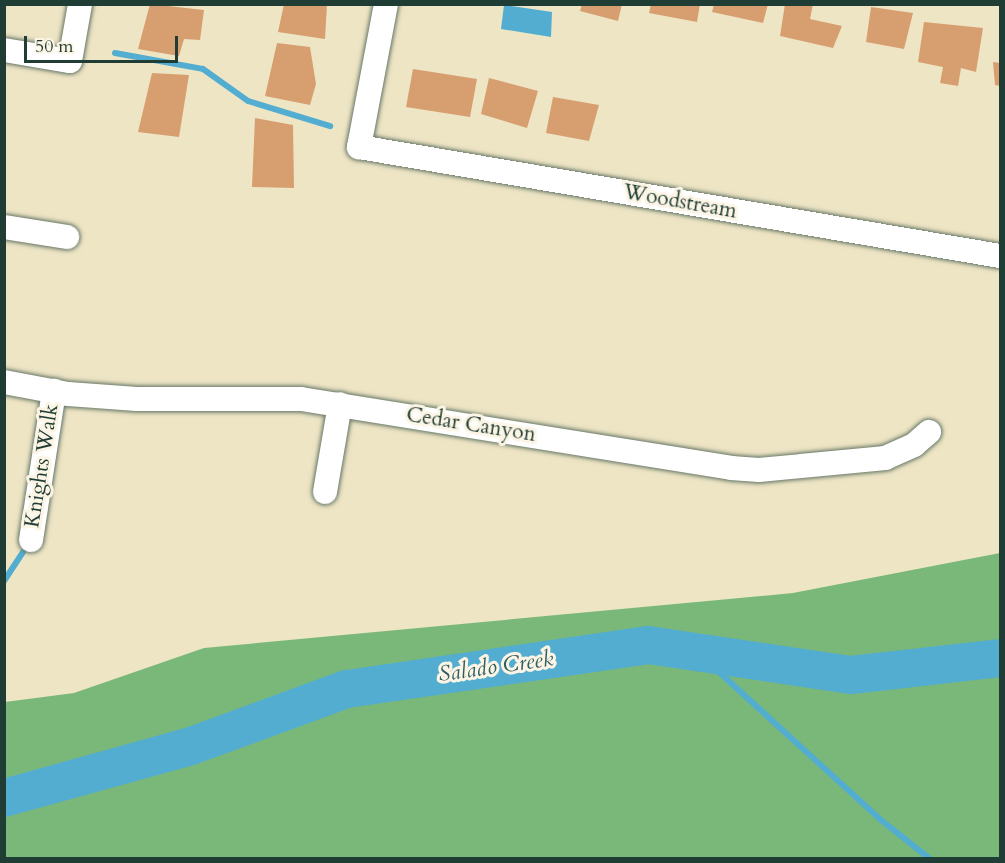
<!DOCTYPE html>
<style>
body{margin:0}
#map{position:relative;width:1005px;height:863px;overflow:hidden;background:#eee5c5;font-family:Cardo,serif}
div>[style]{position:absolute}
.forest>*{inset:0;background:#7ab879}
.water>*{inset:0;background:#53add1}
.stream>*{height:6px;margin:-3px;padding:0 3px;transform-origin:3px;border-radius:3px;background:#53add1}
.river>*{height:38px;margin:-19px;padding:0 19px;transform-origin:19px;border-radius:19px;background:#53add1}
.building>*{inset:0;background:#d79f6f}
.roads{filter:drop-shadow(0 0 2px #677867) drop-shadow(0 0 2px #677867)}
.minor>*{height:24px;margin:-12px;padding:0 12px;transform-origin:12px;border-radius:12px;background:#fff}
span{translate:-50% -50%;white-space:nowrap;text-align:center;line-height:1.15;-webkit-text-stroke:6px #fcf5e5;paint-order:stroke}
.street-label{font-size:21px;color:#1f3d34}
.water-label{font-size:22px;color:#2f5f63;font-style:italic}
.frame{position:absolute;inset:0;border:6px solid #1f3d34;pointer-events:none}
.scale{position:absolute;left:24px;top:36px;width:154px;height:27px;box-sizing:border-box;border:3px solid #1f3d34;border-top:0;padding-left:8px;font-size:18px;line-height:21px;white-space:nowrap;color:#1f3d34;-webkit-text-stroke:4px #fcf5e5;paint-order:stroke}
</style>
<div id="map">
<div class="forest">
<div style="clip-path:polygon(1000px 553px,1000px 858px,5px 858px,5px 702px,74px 693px,204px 648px,793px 593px)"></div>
</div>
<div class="water">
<div style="clip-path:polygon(504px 5px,552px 12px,551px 37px,501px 29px)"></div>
</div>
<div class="stream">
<div style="left:115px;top:53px;width:89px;rotate:10.3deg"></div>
<div style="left:203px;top:69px;width:55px;rotate:35.4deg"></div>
<div style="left:248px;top:101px;width:86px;rotate:17deg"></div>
<div style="left:4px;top:581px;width:45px;rotate:-56.7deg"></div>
<div style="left:697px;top:652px;width:249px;rotate:42.4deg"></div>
<div style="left:881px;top:820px;width:61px;rotate:38.4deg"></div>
</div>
<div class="river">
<div style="left:4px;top:798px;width:194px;rotate:-15.5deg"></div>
<div style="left:191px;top:746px;width:166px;rotate:-20.1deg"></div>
<div style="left:347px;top:689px;width:304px;rotate:-8.3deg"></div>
<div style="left:648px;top:645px;width:205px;rotate:8.4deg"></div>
<div style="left:851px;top:675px;width:150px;rotate:-6.5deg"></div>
</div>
<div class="building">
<div style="clip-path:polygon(150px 4px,204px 10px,200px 40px,184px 39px,179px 56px,138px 49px)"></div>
<div style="clip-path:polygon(284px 4px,327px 4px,325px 39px,278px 32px)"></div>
<div style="clip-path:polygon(582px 4px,622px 4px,618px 21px,580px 11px)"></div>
<div style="clip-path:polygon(651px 4px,700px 4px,697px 22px,649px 13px)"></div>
<div style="clip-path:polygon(714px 4px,768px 4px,763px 23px,712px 12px)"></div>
<div style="clip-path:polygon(785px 4px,813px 4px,810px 19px,842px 26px,833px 48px,780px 36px)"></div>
<div style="clip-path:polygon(871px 7px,913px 13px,904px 49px,866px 42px)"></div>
<div style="clip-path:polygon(924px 22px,983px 28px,976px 72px,961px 68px,958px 86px,940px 83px,943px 67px,918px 62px)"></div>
<div style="clip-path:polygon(277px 43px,310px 47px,316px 84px,310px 105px,265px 96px)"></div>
<div style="clip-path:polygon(993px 62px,1000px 63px,1000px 86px,995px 85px)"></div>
<div style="clip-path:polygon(413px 69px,477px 79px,470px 117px,406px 107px)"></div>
<div style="clip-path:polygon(152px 73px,189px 75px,179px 137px,138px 132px)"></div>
<div style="clip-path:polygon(489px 78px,538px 91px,527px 128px,481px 114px)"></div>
<div style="clip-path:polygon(553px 97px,599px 105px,589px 141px,546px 133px)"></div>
<div style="clip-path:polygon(255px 118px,293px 125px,294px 188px,252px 187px)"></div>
</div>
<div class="roads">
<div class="minor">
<div style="left:386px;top:4px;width:146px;rotate:100.7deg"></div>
<div style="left:359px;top:147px;width:650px;rotate:9.65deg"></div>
<div style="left:4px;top:50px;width:67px;rotate:9.5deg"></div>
<div style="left:70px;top:61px;width:58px;rotate:-80deg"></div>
<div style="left:4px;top:227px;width:64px;rotate:9deg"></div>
<div style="left:4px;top:382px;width:65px;rotate:10.6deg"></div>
<div style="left:68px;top:394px;width:69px;rotate:4.1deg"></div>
<div style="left:137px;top:399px;width:164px"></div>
<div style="left:301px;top:399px;width:436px;rotate:9.1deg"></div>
<div style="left:731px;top:468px;width:28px;rotate:4deg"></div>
<div style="left:759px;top:470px;width:127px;rotate:-5.4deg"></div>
<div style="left:885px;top:458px;width:32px;rotate:-24deg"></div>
<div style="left:914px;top:445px;width:20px;rotate:-41deg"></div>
<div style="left:325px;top:492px;width:89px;rotate:-80.3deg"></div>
<div style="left:31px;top:540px;width:151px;rotate:-81.2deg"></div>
</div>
</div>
<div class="street-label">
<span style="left:680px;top:202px;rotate:10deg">Woodstream</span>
<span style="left:471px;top:425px;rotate:9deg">Cedar Canyon</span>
<span style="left:42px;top:466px;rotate:-81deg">Knights Walk</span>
</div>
<div class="water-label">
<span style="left:496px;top:667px;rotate:-8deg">Salado Creek</span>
</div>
<div class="frame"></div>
<div class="scale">50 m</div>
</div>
